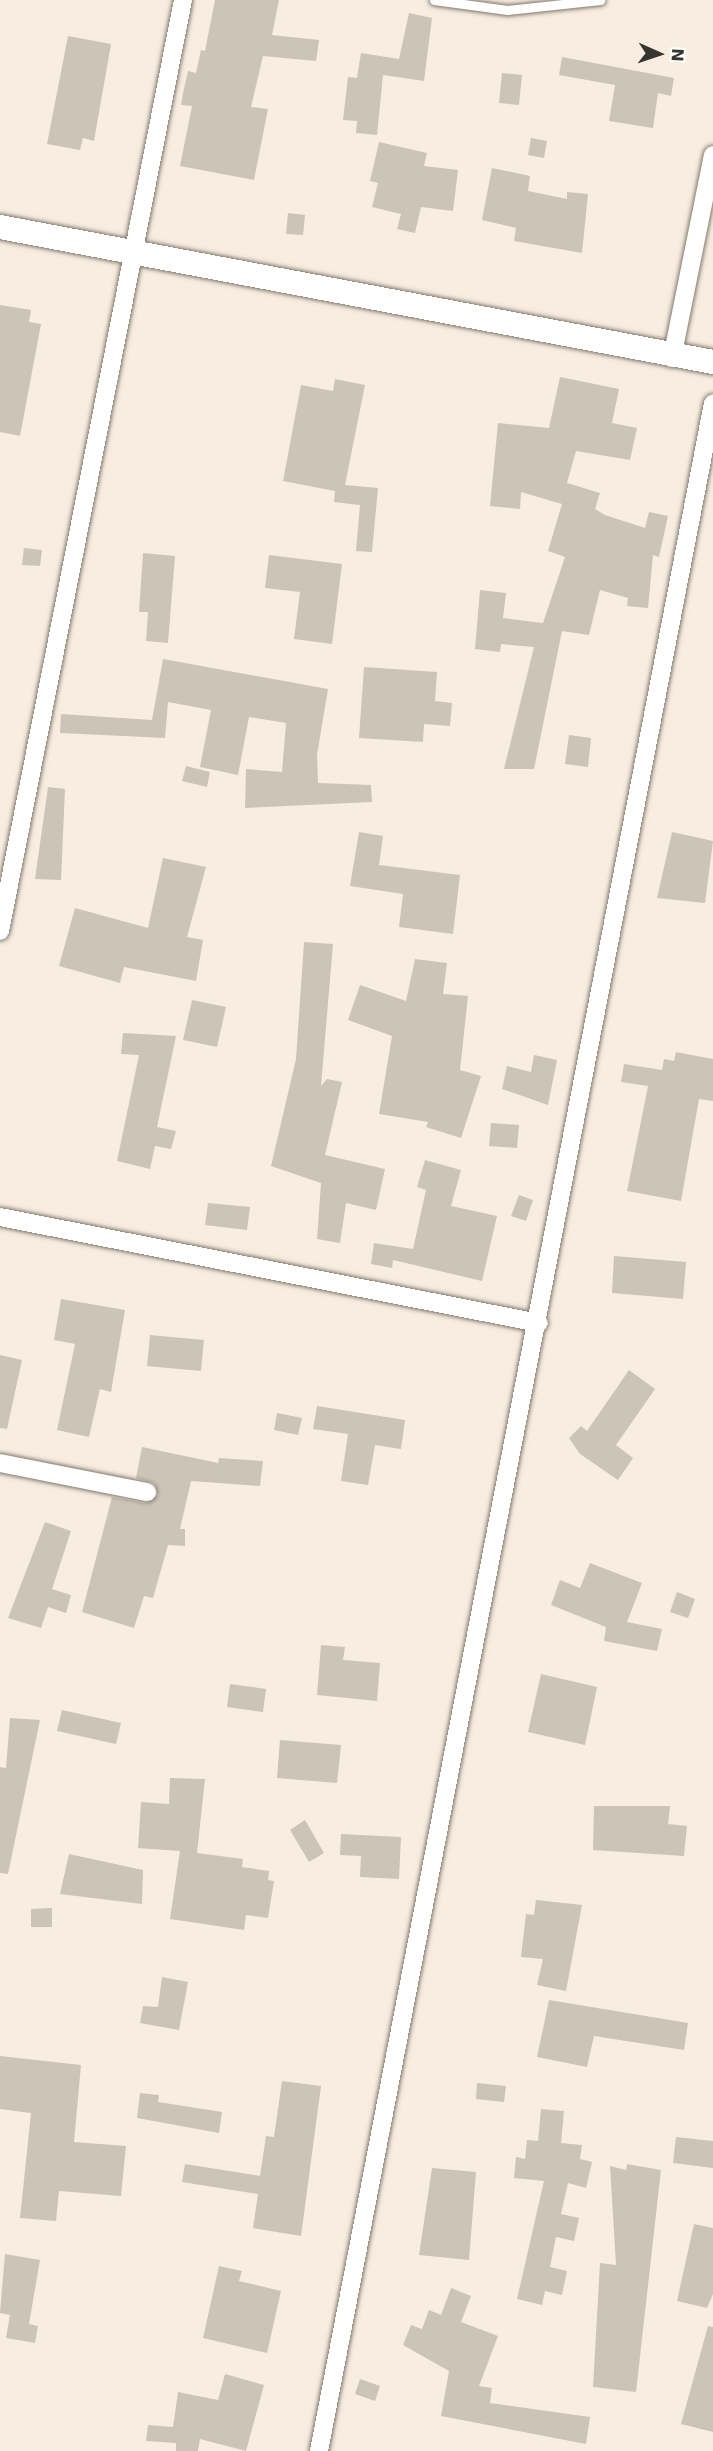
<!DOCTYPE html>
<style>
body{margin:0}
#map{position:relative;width:713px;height:2451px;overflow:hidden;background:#f7ede0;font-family:"DejaVu Sans",sans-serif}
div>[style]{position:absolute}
.building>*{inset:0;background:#cdc4b8}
.roads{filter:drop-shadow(0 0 2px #82796e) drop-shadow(0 0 2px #82796e)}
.lane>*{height:9px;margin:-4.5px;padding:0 4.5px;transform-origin:4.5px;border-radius:4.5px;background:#fff}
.street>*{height:18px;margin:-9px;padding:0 9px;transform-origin:9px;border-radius:9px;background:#fff}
.secondary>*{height:24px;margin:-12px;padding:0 12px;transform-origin:12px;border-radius:12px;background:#fff}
span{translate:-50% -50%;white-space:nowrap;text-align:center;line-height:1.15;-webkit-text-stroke:4.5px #fff;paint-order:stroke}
.north{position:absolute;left:629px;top:24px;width:60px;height:60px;-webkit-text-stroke:4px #fff;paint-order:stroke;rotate:93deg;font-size:16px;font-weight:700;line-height:24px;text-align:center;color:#383430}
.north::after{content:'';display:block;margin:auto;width:21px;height:27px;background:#383430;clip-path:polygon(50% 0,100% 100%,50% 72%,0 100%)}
</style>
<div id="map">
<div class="building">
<div style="clip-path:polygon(215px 0,279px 0,272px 35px,319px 40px,316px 61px,263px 56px,251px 107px,268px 109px,254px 180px,180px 166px,192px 106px,181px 105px,183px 93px,188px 71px,196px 73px,201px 50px,205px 51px)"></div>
<div style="clip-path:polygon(409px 13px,432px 18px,424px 81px,383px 75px,377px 135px,356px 133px,357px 121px,343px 120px,348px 77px,357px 78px,361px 53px,399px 59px)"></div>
<div style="clip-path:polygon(68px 36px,111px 44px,94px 141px,83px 138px,80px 150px,47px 144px)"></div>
<div style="clip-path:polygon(562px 57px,674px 78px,671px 96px,658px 93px,653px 128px,609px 121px,615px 85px,559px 75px)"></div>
<div style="clip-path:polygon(502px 73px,522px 75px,519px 105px,499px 103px)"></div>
<div style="clip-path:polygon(531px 138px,547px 141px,544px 158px,528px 155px)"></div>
<div style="clip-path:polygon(379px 142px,427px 153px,424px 166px,458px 170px,453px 211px,421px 207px,415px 233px,397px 229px,401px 214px,372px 207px,378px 183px,370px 181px)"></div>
<div style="clip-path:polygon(492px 168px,530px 176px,528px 191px,567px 199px,567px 192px,588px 194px,582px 253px,514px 241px,516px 228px,482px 220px)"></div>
<div style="clip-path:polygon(288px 213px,305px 215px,303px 235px,286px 234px)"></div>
<div style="clip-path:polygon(0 305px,31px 310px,29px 322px,41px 324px,20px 436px,0 432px)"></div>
<div style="clip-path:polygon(560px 377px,619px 389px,612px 423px,637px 428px,630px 460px,576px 451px,567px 483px,600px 493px,595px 509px,605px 515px,645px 528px,649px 512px,668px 516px,659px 557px,653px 555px,648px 608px,627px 606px,628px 598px,600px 590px,589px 635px,562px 631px,534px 769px,504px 769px,534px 647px,501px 644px,500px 652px,475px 649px,480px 590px,506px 593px,503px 618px,543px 623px,565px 557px,548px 551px,562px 504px,521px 492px,520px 509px,490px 506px,498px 423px,549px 428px)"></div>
<div style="clip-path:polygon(335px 379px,365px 385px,345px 485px,378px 488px,372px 552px,356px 551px,360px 505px,334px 502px,335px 491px,283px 481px,301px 385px,333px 391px)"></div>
<div style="clip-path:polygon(24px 548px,42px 550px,40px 566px,22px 565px)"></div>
<div style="clip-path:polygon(143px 553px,175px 556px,168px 643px,146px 641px,148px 612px,139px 612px)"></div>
<div style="clip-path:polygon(269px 555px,342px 564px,332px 644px,294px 639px,300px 592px,265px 588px)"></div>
<div style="clip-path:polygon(163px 659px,328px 689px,317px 755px,318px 783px,371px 785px,372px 802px,245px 808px,246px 769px,282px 772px,286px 723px,249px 717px,238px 775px,200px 767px,211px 710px,168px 702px,165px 738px,60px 733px,61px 714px,152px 720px)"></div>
<div style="clip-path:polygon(364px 667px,437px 672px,435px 701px,452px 703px,450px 726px,424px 724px,423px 742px,359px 738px)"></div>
<div style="clip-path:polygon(569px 735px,591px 738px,588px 767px,565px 764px)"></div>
<div style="clip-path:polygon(186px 766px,210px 772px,207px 787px,182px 781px)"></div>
<div style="clip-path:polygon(48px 787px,65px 789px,61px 880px,35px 879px)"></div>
<div style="clip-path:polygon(359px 832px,383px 836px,379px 865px,460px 875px,453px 934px,399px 927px,403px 894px,350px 886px)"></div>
<div style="clip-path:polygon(672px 832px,713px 841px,705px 903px,657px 898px)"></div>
<div style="clip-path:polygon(163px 858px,206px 867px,187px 937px,203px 940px,196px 981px,124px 967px,120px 983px,59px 966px,75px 908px,148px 928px)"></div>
<div style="clip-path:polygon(304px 942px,333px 944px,321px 1086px,327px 1079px,342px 1082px,325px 1155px,385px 1169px,376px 1210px,346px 1203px,340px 1243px,317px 1239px,321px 1183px,271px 1166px,296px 1059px)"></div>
<div style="clip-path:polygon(415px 959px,447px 963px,443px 994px,468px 996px,460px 1070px,481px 1076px,461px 1138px,426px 1127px,428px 1122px,379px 1114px,392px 1036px,348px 1020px,360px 985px,406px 1001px)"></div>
<div style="clip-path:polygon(192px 1000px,226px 1007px,217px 1047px,183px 1040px)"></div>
<div style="clip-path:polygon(123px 1033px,176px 1036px,157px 1127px,176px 1131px,171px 1149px,155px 1146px,150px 1169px,117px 1161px,139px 1055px,121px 1054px)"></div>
<div style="clip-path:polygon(676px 1052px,713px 1059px,713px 1101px,699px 1099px,681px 1201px,627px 1191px,648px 1086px,621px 1082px,624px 1064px,662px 1070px,664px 1059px,674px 1061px)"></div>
<div style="clip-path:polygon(534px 1055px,557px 1060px,548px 1105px,502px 1089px,507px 1066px,531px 1072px)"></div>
<div style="clip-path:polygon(491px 1123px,519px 1125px,517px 1148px,489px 1146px)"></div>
<div style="clip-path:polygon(425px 1160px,461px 1170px,451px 1206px,497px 1216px,482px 1281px,393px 1260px,392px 1268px,371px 1264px,374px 1243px,413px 1249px,426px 1190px,417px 1187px)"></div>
<div style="clip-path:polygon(519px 1195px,533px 1200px,526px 1221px,511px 1216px)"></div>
<div style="clip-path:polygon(208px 1203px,250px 1207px,247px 1230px,205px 1225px)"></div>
<div style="clip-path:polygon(614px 1256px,686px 1262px,683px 1299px,612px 1293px)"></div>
<div style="clip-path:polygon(61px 1299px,125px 1310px,111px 1392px,100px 1389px,89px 1437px,57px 1430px,75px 1344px,54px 1340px)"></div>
<div style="clip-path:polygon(150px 1335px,204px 1340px,201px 1371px,147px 1366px)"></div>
<div style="clip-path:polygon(0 1355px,22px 1360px,7px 1429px,0 1428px)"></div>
<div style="clip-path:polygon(629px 1370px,655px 1389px,616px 1445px,633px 1458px,618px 1480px,580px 1454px,569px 1438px,581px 1426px,587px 1431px)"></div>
<div style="clip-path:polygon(317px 1406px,405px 1420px,401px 1449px,375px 1445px,368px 1485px,341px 1481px,348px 1434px,313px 1429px)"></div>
<div style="clip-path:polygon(277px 1413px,302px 1418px,298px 1435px,274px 1430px)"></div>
<div style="clip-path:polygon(142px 1447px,218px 1463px,219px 1458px,263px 1461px,260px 1486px,191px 1481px,180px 1529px,185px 1529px,185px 1546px,168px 1545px,153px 1598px,144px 1596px,134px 1628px,82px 1612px,112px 1497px,145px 1503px,158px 1495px,154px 1483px,136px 1478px)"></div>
<div style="clip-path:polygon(45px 1522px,71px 1531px,52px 1589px,71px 1595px,66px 1613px,48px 1607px,41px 1628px,8px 1618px)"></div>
<div style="clip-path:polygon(590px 1563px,642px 1583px,627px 1622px,662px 1629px,657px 1651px,604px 1641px,606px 1627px,551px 1605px,560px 1580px,580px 1588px)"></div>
<div style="clip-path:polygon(677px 1592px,695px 1599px,688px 1618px,670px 1612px)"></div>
<div style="clip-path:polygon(321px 1645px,345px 1647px,343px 1660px,380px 1663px,377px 1701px,317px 1695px)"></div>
<div style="clip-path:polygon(541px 1674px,597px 1687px,585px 1745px,528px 1732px)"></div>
<div style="clip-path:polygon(230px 1684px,266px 1689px,263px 1712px,227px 1707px)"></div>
<div style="clip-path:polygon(62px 1710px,121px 1723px,116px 1744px,57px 1731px)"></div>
<div style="clip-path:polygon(10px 1718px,40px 1720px,8px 1874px,0 1873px,0 1767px,6px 1768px)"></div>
<div style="clip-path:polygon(280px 1740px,341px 1745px,337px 1783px,277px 1778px)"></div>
<div style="clip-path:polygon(170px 1778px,205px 1779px,197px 1853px,243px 1859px,242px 1867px,269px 1871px,268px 1880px,274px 1881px,268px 1918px,246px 1915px,244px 1930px,170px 1919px,180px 1851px,138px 1848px,141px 1802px,169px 1804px)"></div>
<div style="clip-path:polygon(594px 1806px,670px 1806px,668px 1824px,687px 1826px,684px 1856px,593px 1850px)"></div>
<div style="clip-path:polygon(305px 1820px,324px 1853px,309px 1862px,290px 1830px)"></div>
<div style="clip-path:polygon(341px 1834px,401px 1837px,399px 1879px,360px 1877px,361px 1856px,340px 1855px)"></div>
<div style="clip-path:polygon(69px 1854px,143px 1870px,142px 1904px,60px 1894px)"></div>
<div style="clip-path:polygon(536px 1900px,582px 1905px,566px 1991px,537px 1985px,543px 1959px,521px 1957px,526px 1914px,534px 1915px)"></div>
<div style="clip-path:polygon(52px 1908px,52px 1927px,31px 1927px,31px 1909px)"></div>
<div style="clip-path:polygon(162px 1977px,188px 1982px,179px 2030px,140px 2023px,143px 2006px,158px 2007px)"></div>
<div style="clip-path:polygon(549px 2000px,688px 2023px,684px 2050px,594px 2036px,587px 2067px,537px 2057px)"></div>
<div style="clip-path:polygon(0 2056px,81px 2065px,74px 2142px,126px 2146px,121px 2196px,59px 2191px,56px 2221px,20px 2218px,31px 2113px,0 2109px)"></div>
<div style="clip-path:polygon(282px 2081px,321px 2086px,301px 2236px,253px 2228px,258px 2194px,182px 2182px,185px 2164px,260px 2176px,266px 2136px,274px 2137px)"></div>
<div style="clip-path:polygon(477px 2083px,506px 2086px,504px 2102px,476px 2099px)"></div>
<div style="clip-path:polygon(140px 2093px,159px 2095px,158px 2102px,222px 2112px,219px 2133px,137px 2118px)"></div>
<div style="clip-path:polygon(541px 2109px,564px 2111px,561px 2143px,582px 2145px,580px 2159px,592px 2162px,586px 2188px,568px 2183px,561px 2214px,579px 2218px,574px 2241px,556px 2237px,550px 2267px,567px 2271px,562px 2295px,545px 2291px,542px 2305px,517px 2299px,544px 2181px,514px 2178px,516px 2157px,525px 2159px,527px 2140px,538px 2141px)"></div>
<div style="clip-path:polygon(676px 2137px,713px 2141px,713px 2168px,673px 2163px)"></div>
<div style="clip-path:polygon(627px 2164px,661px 2170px,636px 2392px,593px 2387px,600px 2263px,616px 2265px,610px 2166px,626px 2170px)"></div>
<div style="clip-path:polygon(432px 2168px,476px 2172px,469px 2260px,419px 2255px)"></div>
<div style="clip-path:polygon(694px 2224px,713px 2228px,713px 2294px,707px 2308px,677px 2301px)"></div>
<div style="clip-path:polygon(5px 2254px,40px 2260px,29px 2324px,38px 2326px,35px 2343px,6px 2338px,10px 2315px,0 2313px)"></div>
<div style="clip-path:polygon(219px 2266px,242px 2271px,239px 2281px,281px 2291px,267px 2353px,203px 2338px)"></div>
<div style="clip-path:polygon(451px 2288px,471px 2296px,461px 2322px,498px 2336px,479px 2386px,492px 2388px,490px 2403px,590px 2417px,586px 2444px,441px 2416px,449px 2371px,403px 2345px,411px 2325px,422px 2329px,429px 2310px,441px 2315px)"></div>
<div style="clip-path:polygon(708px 2326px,713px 2327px,713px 2432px,681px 2424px)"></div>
<div style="clip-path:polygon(225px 2374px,264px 2385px,246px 2451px,200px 2439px,198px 2451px,176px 2451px,176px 2443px,146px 2441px,148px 2425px,173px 2427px,178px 2392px,218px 2400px)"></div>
<div style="clip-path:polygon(360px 2379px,380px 2386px,375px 2401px,355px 2394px)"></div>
</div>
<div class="roads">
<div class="lane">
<div style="left:434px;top:0;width:74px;rotate:7.8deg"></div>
<div style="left:507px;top:10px;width:94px;rotate:-6.1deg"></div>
</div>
<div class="street">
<div style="left:672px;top:358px;width:207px;rotate:-78.6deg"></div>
<div style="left:0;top:931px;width:949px;rotate:-78.88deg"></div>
<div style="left:0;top:1217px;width:549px;rotate:11.13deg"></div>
<div style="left:0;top:1463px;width:150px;rotate:11.2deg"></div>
<div style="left:319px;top:2451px;width:2085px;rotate:-79.11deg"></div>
</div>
<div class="secondary">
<div style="left:0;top:227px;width:726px;rotate:10.72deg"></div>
</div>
</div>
<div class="north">N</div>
</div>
